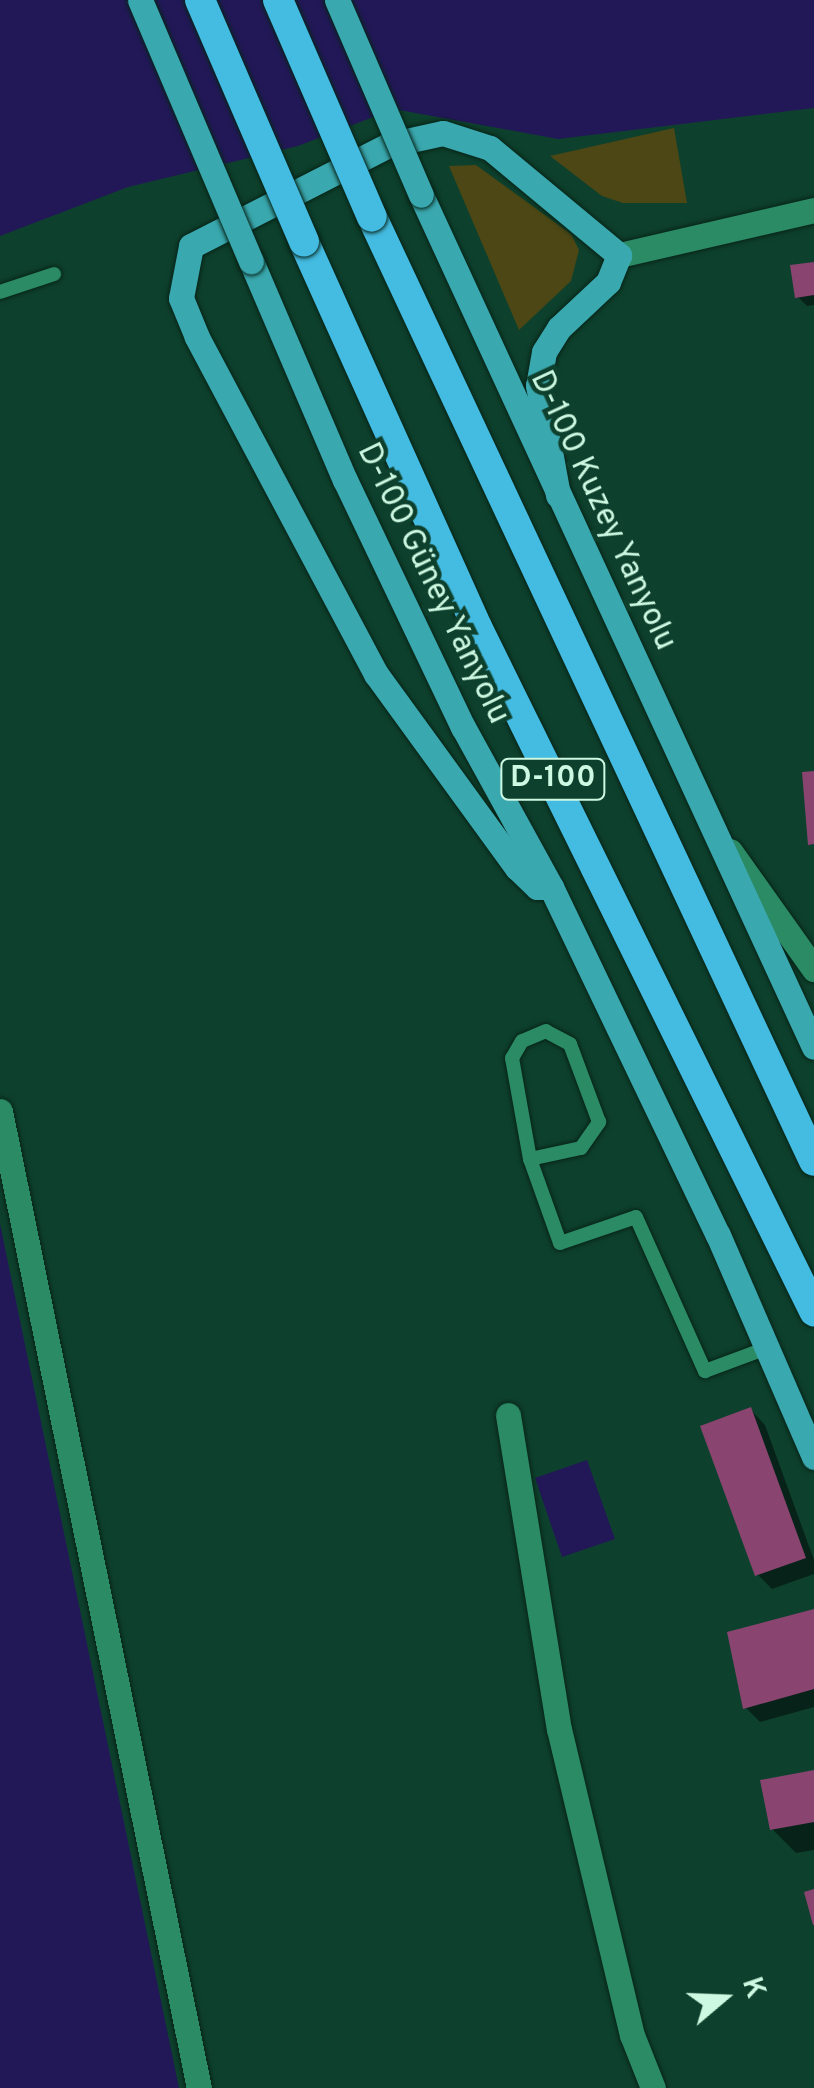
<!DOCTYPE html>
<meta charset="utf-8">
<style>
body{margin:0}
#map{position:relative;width:814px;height:2088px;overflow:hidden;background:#0e412d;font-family:Overpass,sans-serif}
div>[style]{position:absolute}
.green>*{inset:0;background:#4c4714}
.water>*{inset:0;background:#221858}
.shadow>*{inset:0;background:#0007}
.building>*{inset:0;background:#894470}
.roads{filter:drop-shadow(0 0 2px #072418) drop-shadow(0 0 2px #072418)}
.lane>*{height:14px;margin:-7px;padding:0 7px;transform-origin:7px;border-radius:7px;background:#2b8b65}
.street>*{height:25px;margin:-12.5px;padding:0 12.5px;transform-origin:12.5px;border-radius:12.5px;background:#2b8b65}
.primary>*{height:25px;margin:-12.5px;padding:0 12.5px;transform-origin:12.5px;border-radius:12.5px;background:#3aa8af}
.highway>*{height:30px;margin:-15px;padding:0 15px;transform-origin:15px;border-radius:15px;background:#44bbe1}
.bridges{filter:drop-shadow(0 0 2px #072418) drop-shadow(0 0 2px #072418)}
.primary-bridge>*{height:25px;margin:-12.5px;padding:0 12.5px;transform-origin:12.5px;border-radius:12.5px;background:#3aa8af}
.highway-bridge>*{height:30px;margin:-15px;padding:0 15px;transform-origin:15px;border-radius:15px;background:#44bbe1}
span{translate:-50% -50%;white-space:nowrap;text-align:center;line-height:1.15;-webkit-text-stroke:9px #0e412d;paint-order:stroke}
.shield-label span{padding:2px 8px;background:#0e412d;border:2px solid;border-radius:8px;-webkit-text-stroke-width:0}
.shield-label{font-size:30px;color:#cdf8e2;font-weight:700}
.street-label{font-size:32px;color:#cdf8e2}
.north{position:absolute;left:674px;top:1948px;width:100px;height:100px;-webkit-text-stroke:8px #0e412d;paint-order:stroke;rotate:71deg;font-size:28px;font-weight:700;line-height:40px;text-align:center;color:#cdf8e2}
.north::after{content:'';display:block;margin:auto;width:35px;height:45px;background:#cdf8e2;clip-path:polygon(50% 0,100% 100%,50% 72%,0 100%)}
</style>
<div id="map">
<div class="green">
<div style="clip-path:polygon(674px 128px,687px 203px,623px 203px,602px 196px,550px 156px)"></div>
<div style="clip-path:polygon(476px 165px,571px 234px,579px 250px,571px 281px,519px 330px,449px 166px)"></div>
</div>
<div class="water">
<div style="clip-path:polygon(0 0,814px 0,814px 108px,558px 139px,394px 109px,298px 146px,128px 187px,0 236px)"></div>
<div style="clip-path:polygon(0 1224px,179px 2088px,0 2088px)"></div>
<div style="clip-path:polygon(587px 1460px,615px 1539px,562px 1557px,535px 1478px)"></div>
</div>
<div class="shadow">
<div style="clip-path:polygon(814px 264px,814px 305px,807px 306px,797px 296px)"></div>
<div style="clip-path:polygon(751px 1410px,765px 1425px,814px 1560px,814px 1574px,772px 1589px,757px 1574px)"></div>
<div style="clip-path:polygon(814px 1612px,814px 1707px,760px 1722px,746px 1708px)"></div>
<div style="clip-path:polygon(814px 1773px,814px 1850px,796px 1853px,772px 1829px)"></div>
</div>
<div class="building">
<div style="clip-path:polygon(814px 262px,814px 295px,795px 298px,790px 265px)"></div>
<div style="clip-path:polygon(814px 771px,814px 844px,808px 845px,802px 772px)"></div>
<div style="clip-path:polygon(751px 1407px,806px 1558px,755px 1576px,700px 1426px)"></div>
<div style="clip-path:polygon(814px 1609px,814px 1689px,743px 1709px,727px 1632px)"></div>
<div style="clip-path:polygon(814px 1770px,814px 1822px,770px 1830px,760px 1780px)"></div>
<div style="clip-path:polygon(814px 1889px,814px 1925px,813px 1925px,804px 1892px)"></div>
</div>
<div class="roads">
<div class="lane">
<div style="left:0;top:292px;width:57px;rotate:-18.4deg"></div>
<div style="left:530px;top:1159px;width:52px;rotate:-12.2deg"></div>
<div style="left:581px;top:1148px;width:32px;rotate:-55deg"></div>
<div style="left:599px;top:1122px;width:83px;rotate:-110.4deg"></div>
<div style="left:570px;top:1044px;width:27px;rotate:-152deg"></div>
<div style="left:546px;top:1031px;width:26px;rotate:157deg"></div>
<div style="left:522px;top:1041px;width:20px;rotate:120deg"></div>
<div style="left:512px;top:1058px;width:103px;rotate:79.9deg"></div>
<div style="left:530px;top:1159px;width:89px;rotate:70.3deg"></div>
<div style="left:560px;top:1243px;width:80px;rotate:-18.9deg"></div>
<div style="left:636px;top:1217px;width:169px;rotate:65.9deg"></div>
<div style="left:705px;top:1371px;width:66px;rotate:-20.4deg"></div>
</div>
<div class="street">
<div style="left:619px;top:255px;width:200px;rotate:-13deg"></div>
<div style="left:730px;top:851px;width:145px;rotate:54.6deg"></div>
<div style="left:0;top:1111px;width:997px;rotate:78.49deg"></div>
<div style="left:508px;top:1415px;width:318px;rotate:80.8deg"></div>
<div style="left:559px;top:1729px;width:315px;rotate:76.6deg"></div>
<div style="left:632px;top:2035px;width:57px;rotate:68.4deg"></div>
</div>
<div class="primary">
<div style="left:421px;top:195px;width:938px;rotate:65.24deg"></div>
<div style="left:251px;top:261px;width:238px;rotate:66.8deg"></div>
<div style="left:345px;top:480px;width:274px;rotate:64.5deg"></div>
<div style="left:463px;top:727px;width:183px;rotate:61.2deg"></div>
<div style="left:551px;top:887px;width:386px;rotate:64.4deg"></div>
<div style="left:718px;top:1235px;width:242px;rotate:66.6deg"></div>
<div style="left:551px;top:887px;width:14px;rotate:180deg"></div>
<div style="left:537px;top:887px;width:28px;rotate:-136deg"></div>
<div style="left:517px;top:868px;width:240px;rotate:-126deg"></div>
<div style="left:376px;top:674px;width:382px;rotate:-118deg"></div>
<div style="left:197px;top:337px;width:42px;rotate:-112.3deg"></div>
<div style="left:181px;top:298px;width:53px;rotate:-79.1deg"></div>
<div style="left:191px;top:246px;width:221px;rotate:-27.1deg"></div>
<div style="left:388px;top:145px;width:56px;rotate:-12.3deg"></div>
<div style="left:443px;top:133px;width:49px;rotate:17.7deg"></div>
<div style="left:490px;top:148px;width:168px;rotate:39.7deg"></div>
<div style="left:619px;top:255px;width:29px;rotate:112deg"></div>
<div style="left:608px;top:282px;width:67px;rotate:136.8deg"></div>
<div style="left:559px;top:328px;width:28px;rotate:122deg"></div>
<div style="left:544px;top:352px;width:34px;rotate:100deg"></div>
<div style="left:538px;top:385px;width:112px;rotate:79.7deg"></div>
</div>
<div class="highway">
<div style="left:372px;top:217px;width:1042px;rotate:64.91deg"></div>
<div style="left:304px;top:242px;width:422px;rotate:65.8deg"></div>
<div style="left:477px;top:627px;width:763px;rotate:63.77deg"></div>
</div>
</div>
<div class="bridges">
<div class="primary-bridge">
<div style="left:140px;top:0;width:284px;rotate:67deg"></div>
<div style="left:337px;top:0;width:212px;rotate:66.7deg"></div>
</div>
<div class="highway-bridge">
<div style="left:200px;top:0;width:263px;rotate:66.7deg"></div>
<div style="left:278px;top:0;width:236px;rotate:66.6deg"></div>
</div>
</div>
<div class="shield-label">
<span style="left:553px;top:779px">D-100</span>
</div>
<div class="street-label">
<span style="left:602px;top:511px;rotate:65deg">D-100 Kuzey Yanyolu</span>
<span style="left:432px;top:584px;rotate:64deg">D-100 Güney Yanyolu</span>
</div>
<div class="north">K</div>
</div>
